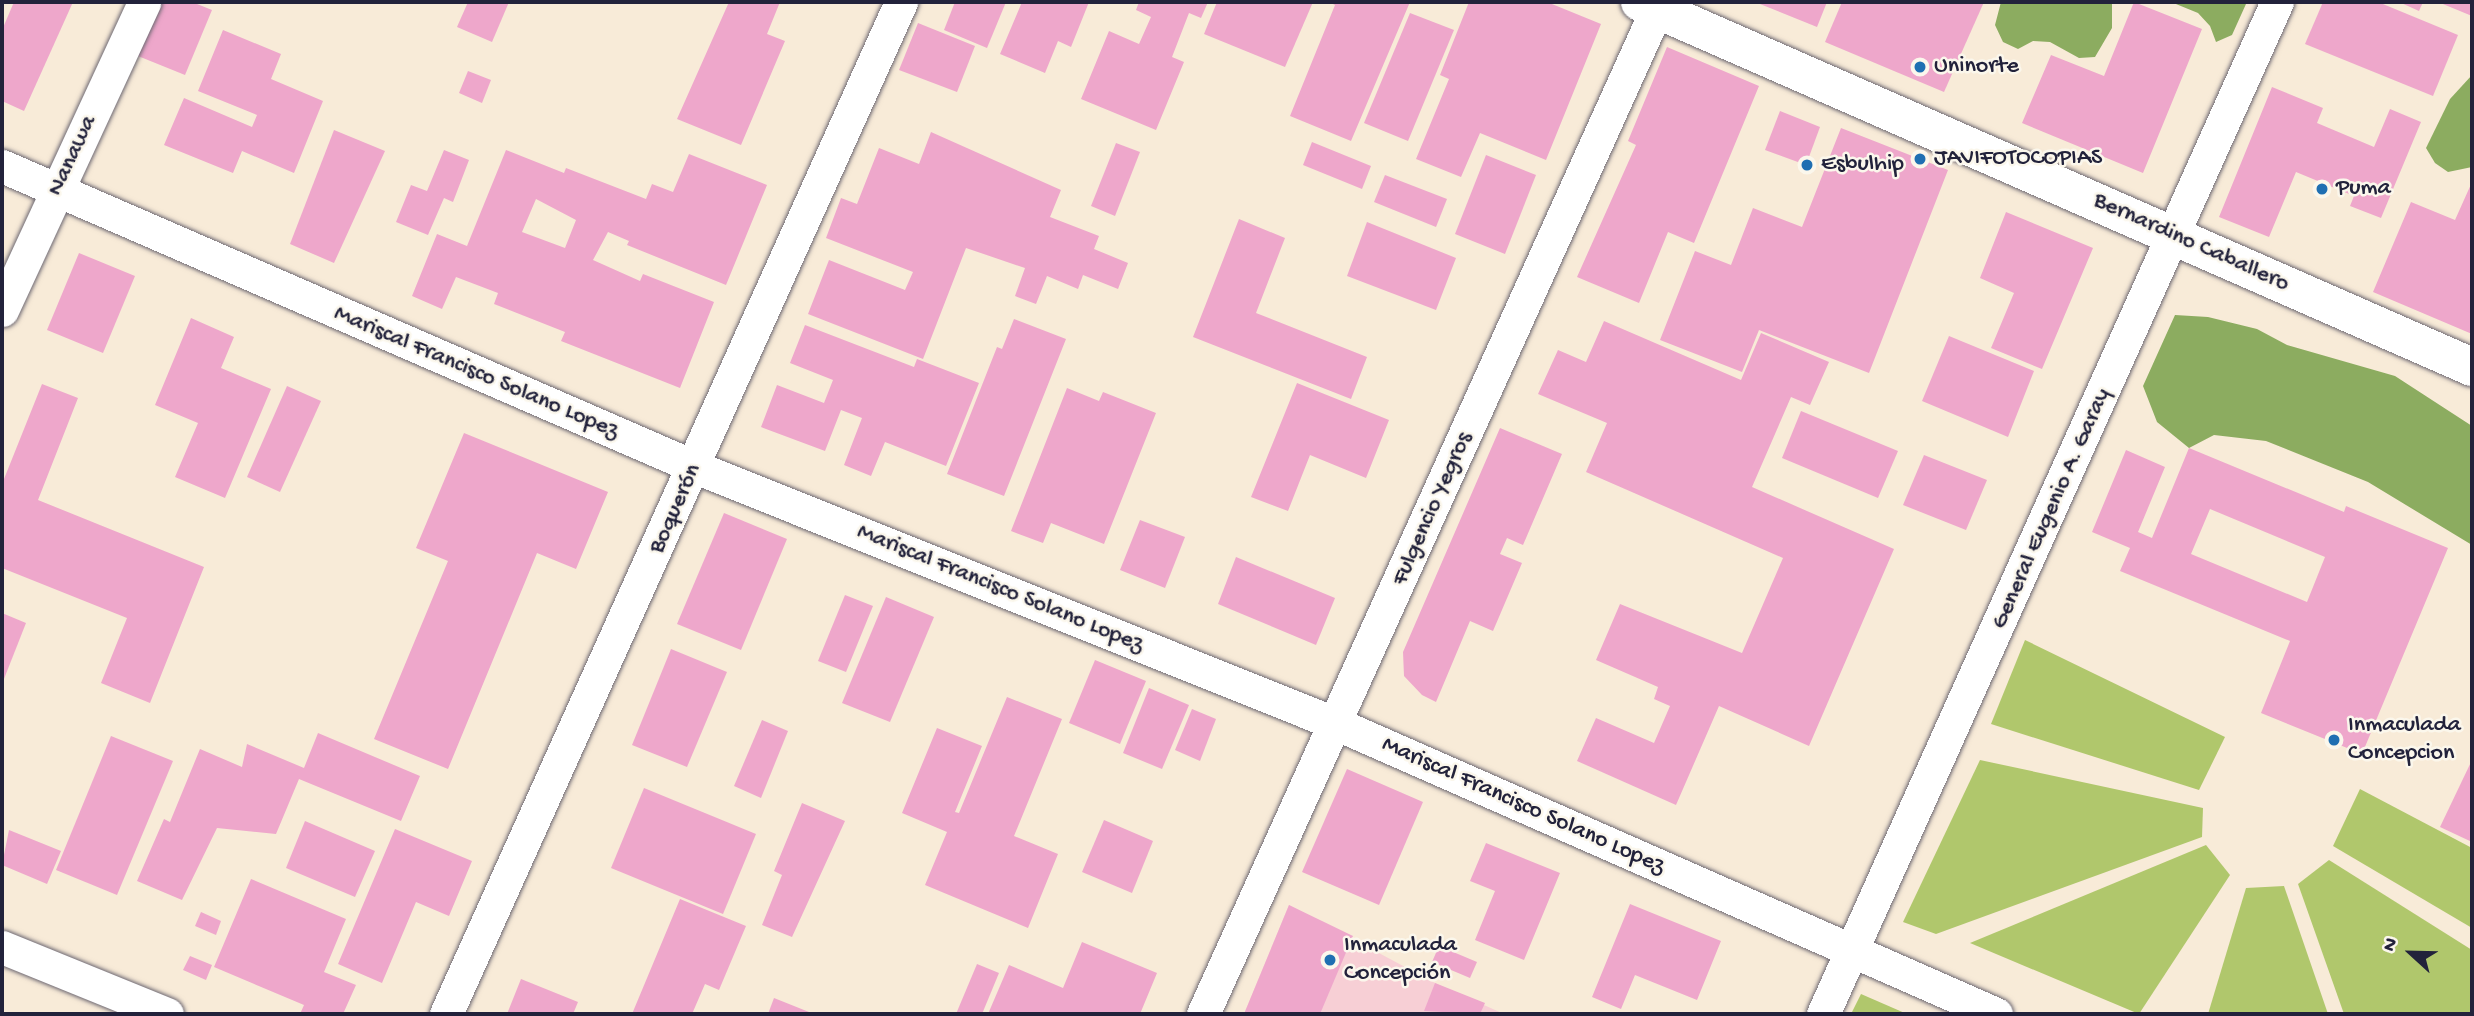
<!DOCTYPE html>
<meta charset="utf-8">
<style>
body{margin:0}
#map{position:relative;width:2474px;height:1016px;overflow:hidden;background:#f8ebd8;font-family:"Gochi Hand",sans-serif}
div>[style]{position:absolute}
.built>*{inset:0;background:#f7cfd5}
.green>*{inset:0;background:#b0c76c}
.forest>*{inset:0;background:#8cac60}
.building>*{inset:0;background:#eea7cb}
.roads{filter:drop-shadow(0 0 2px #6d6872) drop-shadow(0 0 2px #6d6872)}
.minor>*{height:33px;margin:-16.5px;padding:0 16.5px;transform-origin:16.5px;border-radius:16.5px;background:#fff}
.trunk>*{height:38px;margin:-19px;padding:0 19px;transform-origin:19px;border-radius:19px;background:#fff}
.dots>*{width:19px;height:19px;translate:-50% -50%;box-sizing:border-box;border:4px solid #fbf7ec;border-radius:50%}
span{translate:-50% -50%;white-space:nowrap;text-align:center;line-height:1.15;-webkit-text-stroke:5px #fbf7ec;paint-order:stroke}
.poi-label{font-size:24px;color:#22223b}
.left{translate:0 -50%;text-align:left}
.street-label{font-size:24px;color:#22223b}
.frame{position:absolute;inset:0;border:4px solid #22223b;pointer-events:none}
.north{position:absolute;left:2376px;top:918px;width:70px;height:70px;-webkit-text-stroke:5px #fbf7ec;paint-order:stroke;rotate:292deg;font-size:19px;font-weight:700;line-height:28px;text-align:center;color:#22223b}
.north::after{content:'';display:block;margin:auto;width:24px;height:32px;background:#22223b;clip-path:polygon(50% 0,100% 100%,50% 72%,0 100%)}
</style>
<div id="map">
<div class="built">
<div style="clip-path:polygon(1289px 905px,1435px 983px,1504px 1014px,1244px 1014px)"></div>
</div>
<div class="green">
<div style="clip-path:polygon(2025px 640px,2225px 737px,2199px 790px,1991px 724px)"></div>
<div style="clip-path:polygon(1980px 760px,2203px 808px,2202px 837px,1936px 934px,1903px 922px)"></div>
<div style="clip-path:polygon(2360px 789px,2472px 848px,2472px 928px,2333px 846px)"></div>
<div style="clip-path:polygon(2206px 845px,2230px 875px,2139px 1014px,1970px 943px)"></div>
<div style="clip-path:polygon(2329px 860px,2472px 950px,2472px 1014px,2344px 1014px,2298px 884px)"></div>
<div style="clip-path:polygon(2284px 886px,2328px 1014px,2208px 1014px,2246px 888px)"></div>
<div style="clip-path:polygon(1861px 994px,1907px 1014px,1851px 1014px)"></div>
</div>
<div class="forest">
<div style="clip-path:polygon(2001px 2px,2112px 2px,2112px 28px,2095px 57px,2079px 58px,2050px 42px,2033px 41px,2018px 49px,2003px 42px,1995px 25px)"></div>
<div style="clip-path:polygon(2171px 2px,2244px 2px,2246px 4px,2232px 35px,2216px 42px,2210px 26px,2198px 13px)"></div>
<div style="clip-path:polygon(2472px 75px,2472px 167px,2448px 172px,2435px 163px,2426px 148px,2450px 99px)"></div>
<div style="clip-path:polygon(2175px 315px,2208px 317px,2257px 329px,2287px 345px,2395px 376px,2472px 426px,2472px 545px,2368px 482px,2266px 441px,2214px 435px,2189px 448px,2157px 422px,2143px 386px)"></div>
</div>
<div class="building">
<div style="clip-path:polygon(14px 2px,73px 2px,24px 111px,2px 101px,2px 30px)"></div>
<div style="clip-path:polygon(154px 2px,192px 2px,212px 10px,185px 75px,133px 54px)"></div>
<div style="clip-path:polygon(468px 2px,509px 2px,492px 42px,457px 27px)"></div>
<div style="clip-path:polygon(729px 2px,780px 2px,767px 34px,785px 41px,741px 145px,677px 119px)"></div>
<div style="clip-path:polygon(955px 2px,1006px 2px,987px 48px,944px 30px)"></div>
<div style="clip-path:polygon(1022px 2px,1089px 2px,1071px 47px,1058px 41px,1045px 73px,1000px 54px)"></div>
<div style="clip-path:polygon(1139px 2px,1208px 2px,1201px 18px,1189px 13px,1172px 57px,1184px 62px,1156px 130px,1081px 99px,1109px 31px,1139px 44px,1151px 17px,1136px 10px)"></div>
<div style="clip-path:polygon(1217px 2px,1313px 2px,1285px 67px,1204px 34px)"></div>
<div style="clip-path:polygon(1329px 2px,1410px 2px,1351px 141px,1290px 116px,1335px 5px)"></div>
<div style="clip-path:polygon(1469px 2px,1547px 2px,1601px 24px,1546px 160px,1480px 133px,1461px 177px,1416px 159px,1449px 79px,1440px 75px)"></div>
<div style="clip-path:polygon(1755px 2px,1827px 2px,1817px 27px)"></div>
<div style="clip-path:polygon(1842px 2px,1984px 2px,1944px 92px,1825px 42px)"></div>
<div style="clip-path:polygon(2134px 2px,2202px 29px,2143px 173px,2022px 123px,2051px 55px,2104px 76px)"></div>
<div style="clip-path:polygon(2323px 2px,2378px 2px,2458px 35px,2433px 96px,2305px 44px)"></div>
<div style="clip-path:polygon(2399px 2px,2423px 2px,2419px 11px)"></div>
<div style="clip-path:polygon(2438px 2px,2472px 2px,2472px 16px)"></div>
<div style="clip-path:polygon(1410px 13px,1454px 30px,1408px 141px,1364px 123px)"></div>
<div style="clip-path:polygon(918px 23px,975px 46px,957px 92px,899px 70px)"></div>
<div style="clip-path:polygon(223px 30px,281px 54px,271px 79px,323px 101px,294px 173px,242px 151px,233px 173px,164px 145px,184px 98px,252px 127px,257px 115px,198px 91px)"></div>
<div style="clip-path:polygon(1667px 47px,1759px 86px,1694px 243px,1668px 232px,1639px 303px,1577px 277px,1636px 145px,1628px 141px)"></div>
<div style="clip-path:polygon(468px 71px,491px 80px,482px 103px,459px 93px)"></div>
<div style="clip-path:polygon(2272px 87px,2323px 108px,2317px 123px,2374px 147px,2390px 109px,2421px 122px,2381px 218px,2350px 206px,2354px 196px,2296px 172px,2269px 237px,2219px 217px)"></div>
<div style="clip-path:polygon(1780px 111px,1820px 127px,1806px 165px,1765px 150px)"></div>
<div style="clip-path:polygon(1841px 128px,1948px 170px,1869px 373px,1759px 330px,1742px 372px,1660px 340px,1695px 251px,1731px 265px,1753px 208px,1802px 227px)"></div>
<div style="clip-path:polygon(334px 130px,385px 151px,334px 263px,290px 244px)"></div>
<div style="clip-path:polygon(931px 132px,1061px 190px,1050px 217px,1099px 236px,1094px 249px,1128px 263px,1118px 289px,1083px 275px,1078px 289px,1047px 276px,1036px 304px,1015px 296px,1025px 268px,966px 248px,923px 359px,808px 314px,829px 260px,905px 290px,913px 272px,826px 238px,841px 198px,857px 204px,879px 148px,919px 164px)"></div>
<div style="clip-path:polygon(1312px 142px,1371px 166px,1362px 189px,1303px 165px)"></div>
<div style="clip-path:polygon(1116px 143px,1140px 152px,1115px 216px,1091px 206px)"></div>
<div style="clip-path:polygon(444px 150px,469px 160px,453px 202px,444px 198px,428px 235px,396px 222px,411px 185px,427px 191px)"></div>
<div style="clip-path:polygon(evenodd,506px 150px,564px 173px,566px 168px,646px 199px,652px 184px,673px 192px,689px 154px,767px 185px,726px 285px,627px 245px,629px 241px,608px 232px,593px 260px,640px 281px,643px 274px,714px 302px,680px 388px,561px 341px,565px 332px,494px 304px,498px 293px,456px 277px,442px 309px,412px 296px,437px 234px,467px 246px,506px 150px,536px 199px,576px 220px,565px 248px,522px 232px,536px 199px)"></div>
<div style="clip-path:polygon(1486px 155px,1536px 175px,1505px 254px,1455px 234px)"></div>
<div style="clip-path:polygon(1385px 175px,1447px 199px,1436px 227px,1374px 202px)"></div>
<div style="clip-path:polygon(2472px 182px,2472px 334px,2373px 292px,2411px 202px,2455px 220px)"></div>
<div style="clip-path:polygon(2006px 212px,2093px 248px,2042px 369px,1991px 348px,2014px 293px,1980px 278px)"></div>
<div style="clip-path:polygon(1239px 219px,1285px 238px,1256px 313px,1367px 357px,1351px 399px,1193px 337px)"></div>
<div style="clip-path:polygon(1367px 222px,1456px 258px,1436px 310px,1347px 276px)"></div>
<div style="clip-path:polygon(79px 253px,135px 276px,103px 353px,47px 330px)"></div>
<div style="clip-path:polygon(191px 318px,234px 337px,221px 368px,271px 389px,225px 498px,175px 477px,198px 423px,155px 405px)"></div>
<div style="clip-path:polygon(1014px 319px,1066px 339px,1004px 496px,947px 474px,997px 347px,1002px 349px)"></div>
<div style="clip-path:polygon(1604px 321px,1741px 380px,1761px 333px,1829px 362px,1810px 405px,1791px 397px,1752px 487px,1894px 549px,1809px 746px,1719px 706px,1676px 805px,1577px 761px,1596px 718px,1654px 743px,1670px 706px,1654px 699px,1658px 687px,1596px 660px,1620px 604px,1742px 653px,1783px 558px,1586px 472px,1607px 423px,1538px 394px,1558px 350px,1586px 362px)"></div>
<div style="clip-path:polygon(805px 325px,914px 367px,917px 359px,979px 383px,946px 466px,885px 442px,871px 476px,844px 465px,862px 418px,841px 410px,825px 451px,761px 427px,777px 385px,824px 403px,833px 380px,790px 363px)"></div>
<div style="clip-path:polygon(1949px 336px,2034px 371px,2008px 437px,1922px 401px)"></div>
<div style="clip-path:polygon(1297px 383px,1389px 420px,1366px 478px,1310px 455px,1288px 511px,1251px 497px)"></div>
<div style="clip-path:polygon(42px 384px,78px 398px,38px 500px,204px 567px,150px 703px,101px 683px,127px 618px,2px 568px,2px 484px)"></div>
<div style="clip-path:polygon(287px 386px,321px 401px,280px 492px,247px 477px)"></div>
<div style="clip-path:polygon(1067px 388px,1099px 401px,1103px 392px,1156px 413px,1104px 544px,1051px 523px,1043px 543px,1011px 531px)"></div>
<div style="clip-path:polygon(1801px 411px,1898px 451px,1878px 498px,1782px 458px)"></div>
<div style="clip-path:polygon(1500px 428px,1562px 454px,1523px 545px,1507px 538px,1500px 554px,1522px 563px,1493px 631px,1470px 621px,1436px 702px,1422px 695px,1404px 676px,1403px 652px)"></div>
<div style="clip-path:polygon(464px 433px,608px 492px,576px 569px,537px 553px,448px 769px,374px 739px,448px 561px,416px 548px)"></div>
<div style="clip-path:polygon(evenodd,2189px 448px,2344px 512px,2346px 506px,2448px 548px,2362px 754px,2261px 713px,2290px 641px,2120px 571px,2130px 548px,2092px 532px,2126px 450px,2165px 467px,2138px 532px,2152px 538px,2189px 448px,2210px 509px,2325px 557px,2307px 602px,2191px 554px,2210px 509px)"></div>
<div style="clip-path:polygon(1924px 455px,1987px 480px,1966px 530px,1903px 505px)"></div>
<div style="clip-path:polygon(724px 513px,787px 539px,741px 650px,677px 624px)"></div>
<div style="clip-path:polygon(1140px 520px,1185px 537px,1165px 588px,1120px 570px)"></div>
<div style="clip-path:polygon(1236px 557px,1335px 598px,1316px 645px,1218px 604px)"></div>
<div style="clip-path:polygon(845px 595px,873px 606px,846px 672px,818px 661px)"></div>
<div style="clip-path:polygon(886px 597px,934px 617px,890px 722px,842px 703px)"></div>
<div style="clip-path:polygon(2px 613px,26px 623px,2px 684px)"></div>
<div style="clip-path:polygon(671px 649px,727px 672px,687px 767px,632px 745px)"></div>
<div style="clip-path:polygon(1095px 660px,1146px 681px,1120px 744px,1069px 723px)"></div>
<div style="clip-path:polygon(1149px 688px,1189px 705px,1162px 769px,1123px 753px)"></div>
<div style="clip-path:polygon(1007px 697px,1062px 719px,1014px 836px,1058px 854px,1028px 928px,925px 885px,947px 832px,902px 813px,937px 728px,982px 746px,955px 812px,959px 813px)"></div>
<div style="clip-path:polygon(1192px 709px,1216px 719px,1200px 761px,1175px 750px)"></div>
<div style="clip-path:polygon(762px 720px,788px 731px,761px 798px,734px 786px)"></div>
<div style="clip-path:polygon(318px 733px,420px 776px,401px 821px,299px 779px,276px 834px,217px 828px,182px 900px,137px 881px,164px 819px,170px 822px,200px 749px,242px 767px,247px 744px,304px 768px)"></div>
<div style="clip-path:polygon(111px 736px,173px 761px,117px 895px,56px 870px)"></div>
<div style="clip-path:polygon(2472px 760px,2472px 842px,2440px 827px)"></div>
<div style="clip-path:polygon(1347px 769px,1423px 802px,1379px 905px,1302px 872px)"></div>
<div style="clip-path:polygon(644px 788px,756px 834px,723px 914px,611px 868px)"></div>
<div style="clip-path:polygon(802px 803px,845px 821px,792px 937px,762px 925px,782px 875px,774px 871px)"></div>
<div style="clip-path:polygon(1104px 820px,1153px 841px,1132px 893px,1082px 872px)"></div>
<div style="clip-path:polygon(305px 821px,375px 851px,355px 897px,286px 868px)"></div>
<div style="clip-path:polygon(395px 829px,472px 861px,449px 916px,416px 902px,382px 983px,338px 964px)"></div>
<div style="clip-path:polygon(9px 830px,61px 851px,47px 884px,2px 865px)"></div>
<div style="clip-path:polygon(1486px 843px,1560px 873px,1524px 960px,1475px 940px,1495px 891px,1470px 881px)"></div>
<div style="clip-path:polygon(251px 879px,346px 919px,324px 972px,356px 985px,343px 1014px,300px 1014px,304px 1005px,214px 967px)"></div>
<div style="clip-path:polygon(680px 899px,746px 926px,719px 990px,705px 984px,692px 1014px,632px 1014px)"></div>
<div style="clip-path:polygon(1630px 904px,1721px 941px,1697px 1000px,1635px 975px,1621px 1009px,1592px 997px)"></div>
<div style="clip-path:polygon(1289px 905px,1353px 936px,1320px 1014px,1244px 1014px)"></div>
<div style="clip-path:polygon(201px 912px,221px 921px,216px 935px,195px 926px)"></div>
<div style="clip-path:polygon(1082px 942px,1157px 973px,1140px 1014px,988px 1014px,1009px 965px,1063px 988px)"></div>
<div style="clip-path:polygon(1439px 946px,1477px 962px,1470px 978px,1432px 962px)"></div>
<div style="clip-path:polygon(190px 956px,212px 965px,206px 980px,183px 970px)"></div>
<div style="clip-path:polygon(977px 964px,999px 973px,982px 1014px,956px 1014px)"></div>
<div style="clip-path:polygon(521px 979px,578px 1002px,573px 1014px,507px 1014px)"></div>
<div style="clip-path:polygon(1435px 983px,1485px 1003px,1480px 1014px,1424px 1011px)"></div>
<div style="clip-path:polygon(774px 998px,814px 1014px,768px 1014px)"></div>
</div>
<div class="roads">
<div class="minor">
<div style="left:2px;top:166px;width:756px;rotate:23.48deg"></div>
<div style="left:695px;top:467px;width:692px;rotate:21.82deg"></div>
<div style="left:1337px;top:724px;width:720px;rotate:23.75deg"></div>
<div style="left:2px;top:310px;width:339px;rotate:-65.2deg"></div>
<div style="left:2px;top:947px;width:178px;rotate:22.1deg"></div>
<div style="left:446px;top:1014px;width:1110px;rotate:-65.79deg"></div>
<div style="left:1203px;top:1014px;width:1110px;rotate:-65.7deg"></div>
<div style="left:1823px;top:1014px;width:1109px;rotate:-65.84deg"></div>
</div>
<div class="trunk">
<div style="left:1640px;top:2px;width:909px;rotate:23.69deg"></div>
</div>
</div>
<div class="dots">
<div style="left:1920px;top:67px;background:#1f6fb2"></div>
<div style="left:1920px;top:159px;background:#1f6fb2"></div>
<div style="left:1807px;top:165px;background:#1f6fb2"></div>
<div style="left:2322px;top:189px;background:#1f6fb2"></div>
<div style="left:2334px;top:740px;background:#1f6fb2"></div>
<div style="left:1330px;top:960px;background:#1f6fb2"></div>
</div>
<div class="poi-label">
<span class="left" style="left:1934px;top:67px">Uninorte</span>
<span class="left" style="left:1934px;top:159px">JAVIFOTOCOPIAS</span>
<span class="left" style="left:1821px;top:165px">Esbulhip</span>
<span class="left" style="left:2336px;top:189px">Puma</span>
<span class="left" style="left:2348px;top:740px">Inmaculada<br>Concepcion</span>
<span class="left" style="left:1344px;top:960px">Inmaculada<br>Concepción</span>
</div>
<div class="street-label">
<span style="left:73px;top:156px;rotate:-65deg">Nanawa</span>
<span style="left:2191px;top:243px;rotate:24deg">Bernardino Caballero</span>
<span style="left:476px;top:373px;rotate:23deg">Mariscal Francisco Solano Lopez</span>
<span style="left:676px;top:509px;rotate:-66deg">Boquerón</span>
<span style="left:1433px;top:509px;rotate:-66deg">Fulgencio Yegros</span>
<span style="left:2052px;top:509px;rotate:-66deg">General Eugenio A. Garay</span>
<span style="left:1000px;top:589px;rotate:22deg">Mariscal Francisco Solano Lopez</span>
<span style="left:1523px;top:806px;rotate:24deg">Mariscal Francisco Solano Lopez</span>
</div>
<div class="frame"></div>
<div class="north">N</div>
</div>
